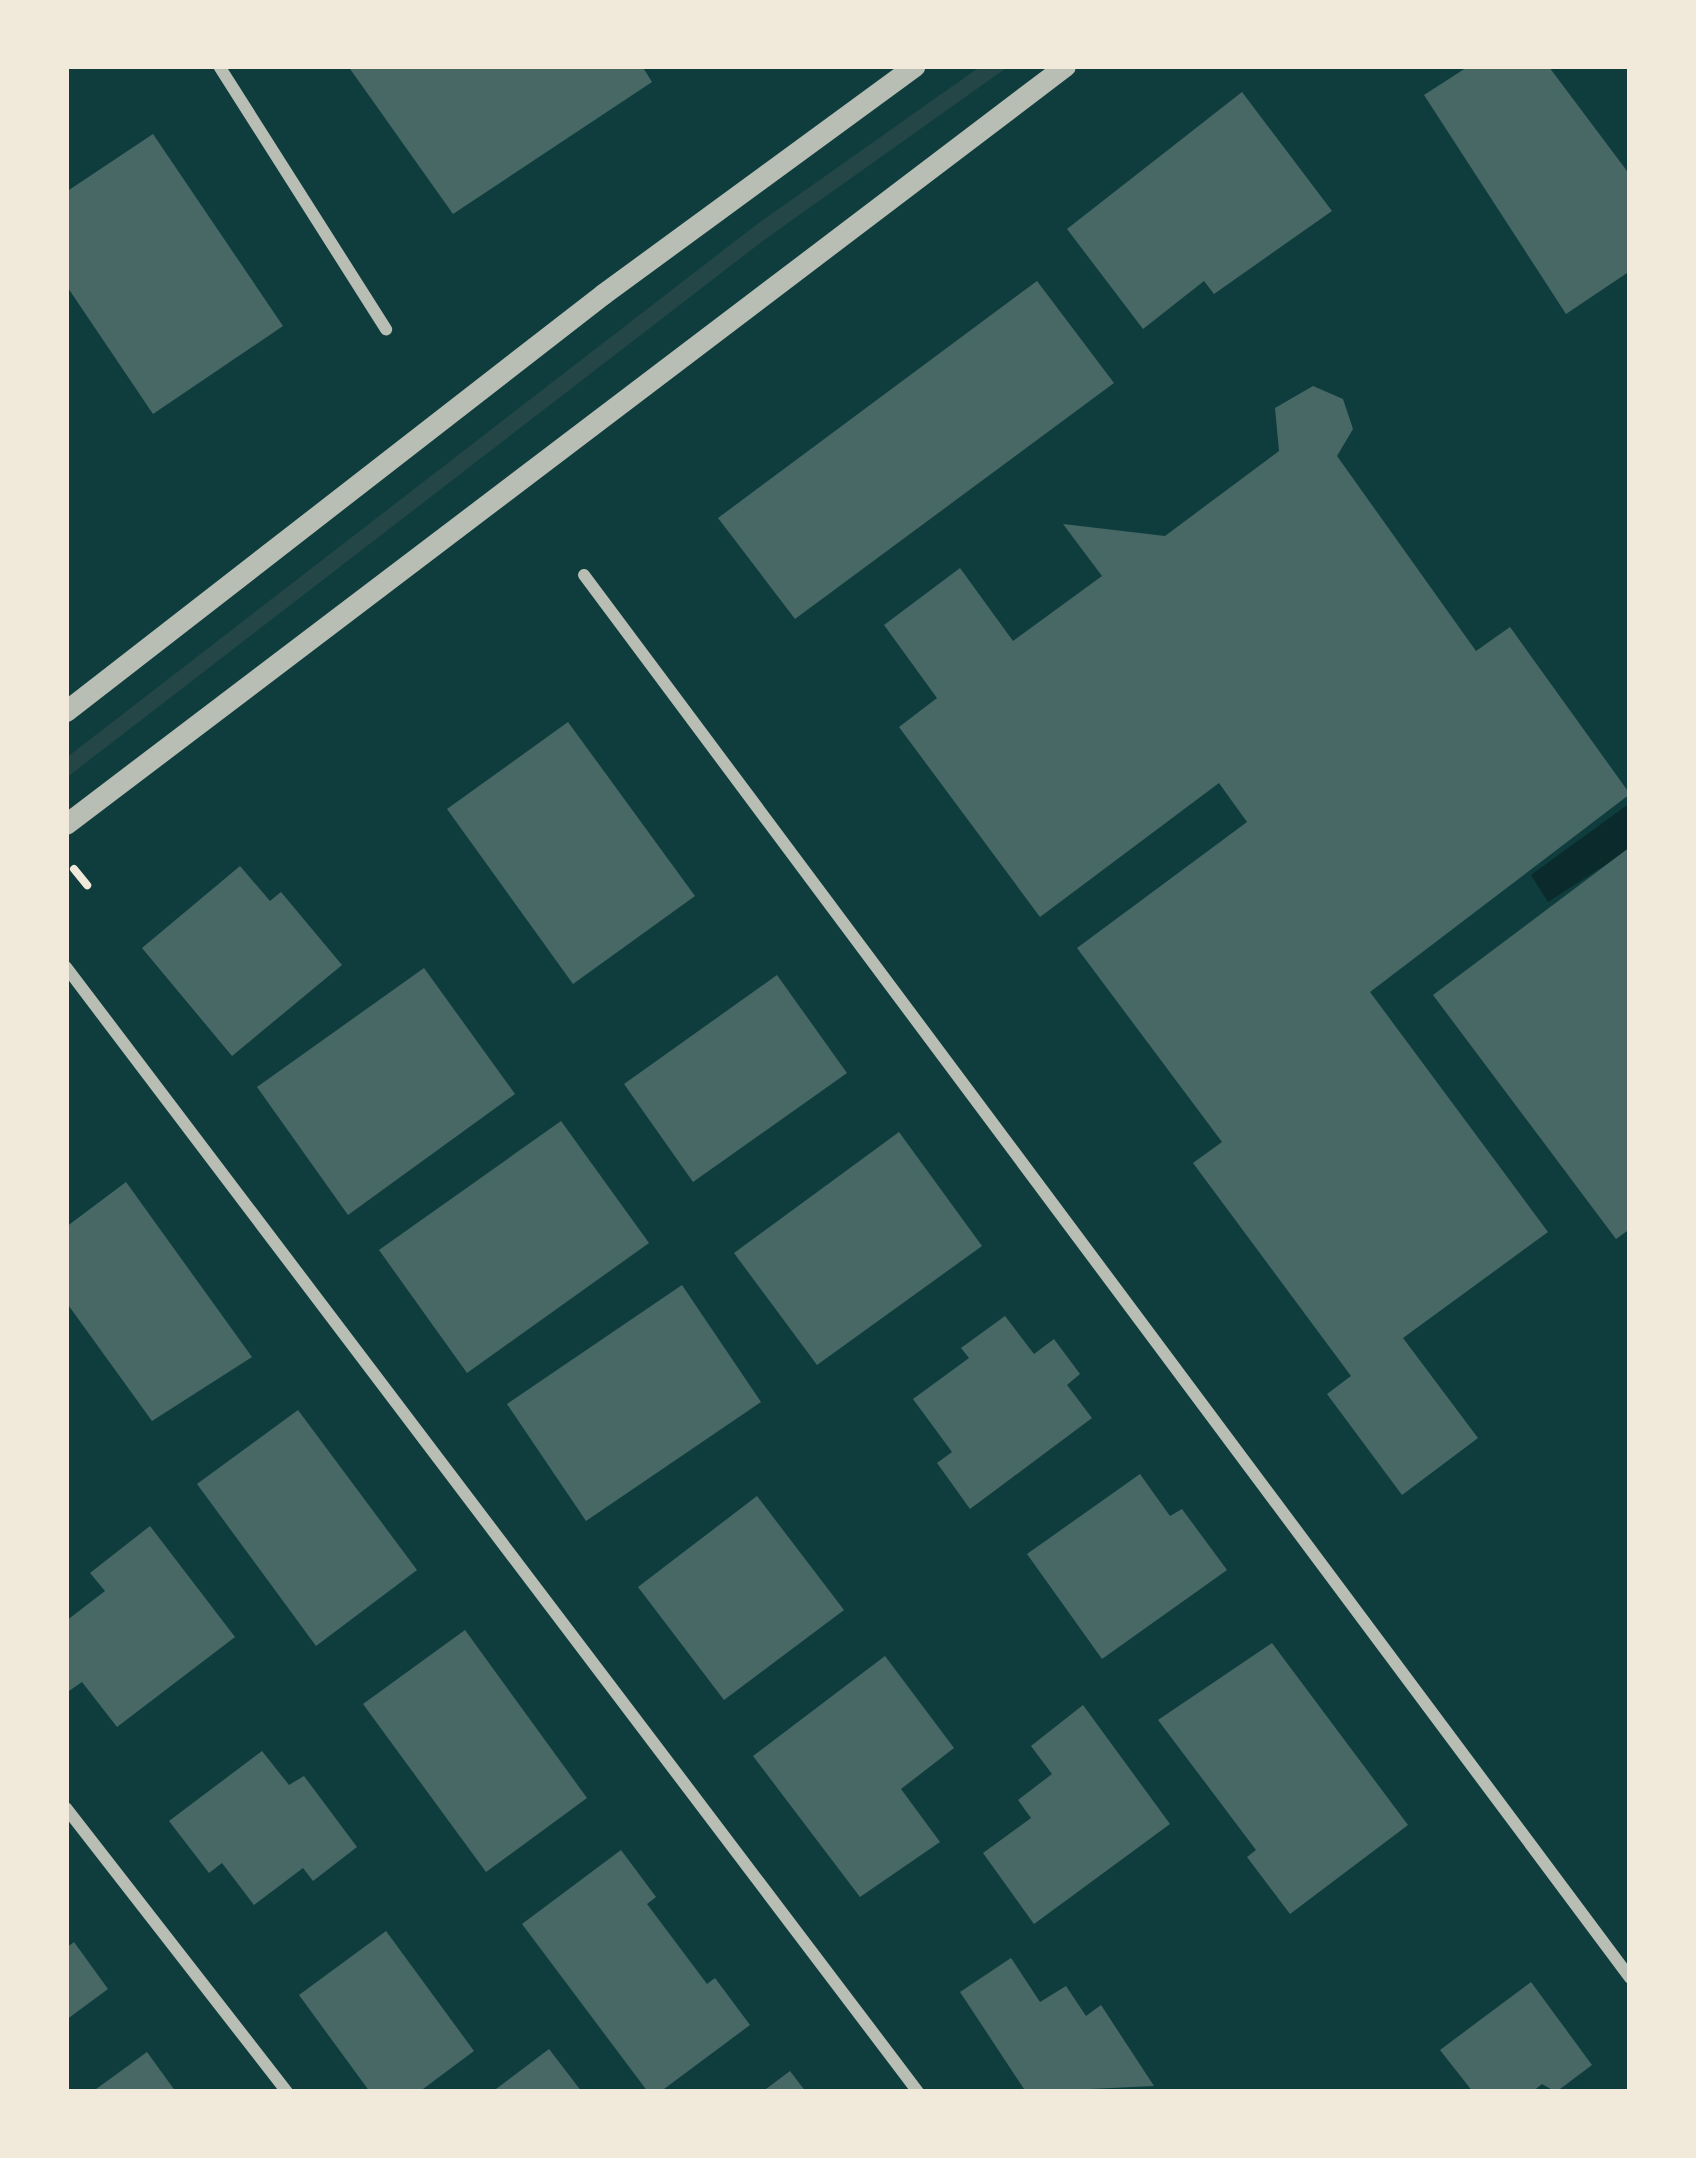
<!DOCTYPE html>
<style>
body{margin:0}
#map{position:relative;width:1696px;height:2158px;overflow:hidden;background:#0f3d3e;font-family:"Open Sans",sans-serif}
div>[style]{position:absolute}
.green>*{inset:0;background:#244646}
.water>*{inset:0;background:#0a2a2b}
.building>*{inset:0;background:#486865}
.path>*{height:8px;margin:-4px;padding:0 4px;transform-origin:4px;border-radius:4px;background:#f1e9da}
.minor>*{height:12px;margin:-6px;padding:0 6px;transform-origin:6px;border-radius:6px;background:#b8beb3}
.tertiary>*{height:21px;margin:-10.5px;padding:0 10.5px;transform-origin:10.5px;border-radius:10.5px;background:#b8beb3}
span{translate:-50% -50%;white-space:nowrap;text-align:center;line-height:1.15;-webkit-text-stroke:10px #f1e9da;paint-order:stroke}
.frame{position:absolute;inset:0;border:69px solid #f1e9da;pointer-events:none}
</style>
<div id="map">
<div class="green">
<div style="clip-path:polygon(981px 66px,1009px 66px,764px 240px,66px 778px,66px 758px,756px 225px)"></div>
</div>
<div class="water">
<div style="clip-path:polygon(1630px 803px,1630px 849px,1548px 902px,1531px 875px)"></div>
</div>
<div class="building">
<div style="clip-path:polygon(348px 66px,642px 66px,652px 82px,453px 214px)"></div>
<div style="clip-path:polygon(1469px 66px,1549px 67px,1630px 175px,1630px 271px,1566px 314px,1424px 95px)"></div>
<div style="clip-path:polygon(1242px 92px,1332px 211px,1214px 294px,1204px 281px,1143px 329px,1067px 229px)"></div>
<div style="clip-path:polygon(153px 134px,283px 326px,153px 414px,66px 285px,66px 192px)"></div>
<div style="clip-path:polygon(1037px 281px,1114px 383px,795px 619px,718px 518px)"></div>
<div style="clip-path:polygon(1313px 386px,1343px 399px,1353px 429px,1337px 456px,1476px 651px,1510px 627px,1630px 794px,1370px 992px,1548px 1232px,1403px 1338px,1478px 1438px,1402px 1495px,1327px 1394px,1351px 1376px,1193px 1163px,1222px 1142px,1077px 948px,1247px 822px,1219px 783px,1040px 917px,899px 727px,937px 698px,884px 625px,960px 568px,1013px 641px,1102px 576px,1063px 524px,1165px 536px,1279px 451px,1275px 408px)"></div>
<div style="clip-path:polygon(568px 722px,695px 896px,573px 984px,447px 809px)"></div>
<div style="clip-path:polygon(1630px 847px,1630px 1229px,1616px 1239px,1433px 995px)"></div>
<div style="clip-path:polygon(240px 866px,270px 901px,281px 892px,342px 965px,232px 1056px,142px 948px)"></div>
<div style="clip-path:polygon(424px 968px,515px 1094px,348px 1215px,257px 1087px)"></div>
<div style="clip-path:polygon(777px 975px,847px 1073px,693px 1182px,624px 1084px)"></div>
<div style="clip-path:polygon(561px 1121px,649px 1243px,467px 1373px,379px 1250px)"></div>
<div style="clip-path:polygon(899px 1132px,982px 1246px,817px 1365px,734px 1253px)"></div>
<div style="clip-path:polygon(126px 1182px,252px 1357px,152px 1421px,66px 1302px,66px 1227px)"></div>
<div style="clip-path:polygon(682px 1285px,761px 1402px,586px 1521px,507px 1404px)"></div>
<div style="clip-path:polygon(1005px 1316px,1034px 1354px,1054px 1339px,1080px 1374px,1067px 1385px,1092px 1418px,970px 1509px,937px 1463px,952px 1452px,913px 1399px,969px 1358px,961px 1348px)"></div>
<div style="clip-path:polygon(298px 1410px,417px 1570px,316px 1646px,197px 1484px)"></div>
<div style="clip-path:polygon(1140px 1474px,1170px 1516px,1182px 1509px,1227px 1570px,1102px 1659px,1027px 1554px)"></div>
<div style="clip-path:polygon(757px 1496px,844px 1610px,724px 1700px,638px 1587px)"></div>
<div style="clip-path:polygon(150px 1526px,235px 1637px,117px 1727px,82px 1682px,66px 1693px,66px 1621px,105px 1591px,90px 1573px)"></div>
<div style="clip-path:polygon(465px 1630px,587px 1798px,486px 1872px,363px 1704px)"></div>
<div style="clip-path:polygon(1272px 1643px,1408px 1825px,1290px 1914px,1247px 1857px,1256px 1850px,1158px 1720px)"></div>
<div style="clip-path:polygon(885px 1656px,954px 1748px,901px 1789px,940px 1842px,860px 1897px,753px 1756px)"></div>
<div style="clip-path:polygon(1083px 1705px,1170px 1824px,1034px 1924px,983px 1853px,1031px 1818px,1018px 1800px,1052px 1774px,1031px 1746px)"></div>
<div style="clip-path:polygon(262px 1751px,289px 1785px,304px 1776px,357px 1847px,313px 1881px,303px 1868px,254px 1905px,222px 1863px,209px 1873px,169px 1821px)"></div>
<div style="clip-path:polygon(621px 1850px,656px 1897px,647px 1904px,707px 1984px,715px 1978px,750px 2025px,660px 2092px,648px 2092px,522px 1924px)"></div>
<div style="clip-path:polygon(386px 1931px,474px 2051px,419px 2092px,370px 2092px,299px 1995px)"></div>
<div style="clip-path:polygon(74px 1942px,108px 1989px,66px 2020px,66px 1948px)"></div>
<div style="clip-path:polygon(1011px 1958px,1040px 2002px,1066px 1986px,1086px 2016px,1101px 2005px,1154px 2086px,1026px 2092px,960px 1992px)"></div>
<div style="clip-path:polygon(1531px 1982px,1592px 2065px,1556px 2092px,1542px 2084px,1532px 2092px,1473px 2092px,1440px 2050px)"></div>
<div style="clip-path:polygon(549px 2049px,582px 2092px,492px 2092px)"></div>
<div style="clip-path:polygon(147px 2052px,176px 2092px,92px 2092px)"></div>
<div style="clip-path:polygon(790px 2071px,806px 2092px,762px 2092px)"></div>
</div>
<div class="path">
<div style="left:74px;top:869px;width:21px;rotate:51deg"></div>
</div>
<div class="minor">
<div style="left:219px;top:66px;width:312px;rotate:57.6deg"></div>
<div style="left:584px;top:575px;width:1750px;rotate:53.29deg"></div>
<div style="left:66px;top:967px;width:1411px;rotate:52.86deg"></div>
<div style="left:66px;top:1808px;width:360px;rotate:52.1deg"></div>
</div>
<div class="tertiary">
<div style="left:66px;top:711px;width:680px;rotate:-37.83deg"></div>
<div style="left:603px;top:294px;width:386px;rotate:-36.2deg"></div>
<div style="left:66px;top:824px;width:1254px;rotate:-37.19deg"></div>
</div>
<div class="frame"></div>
</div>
